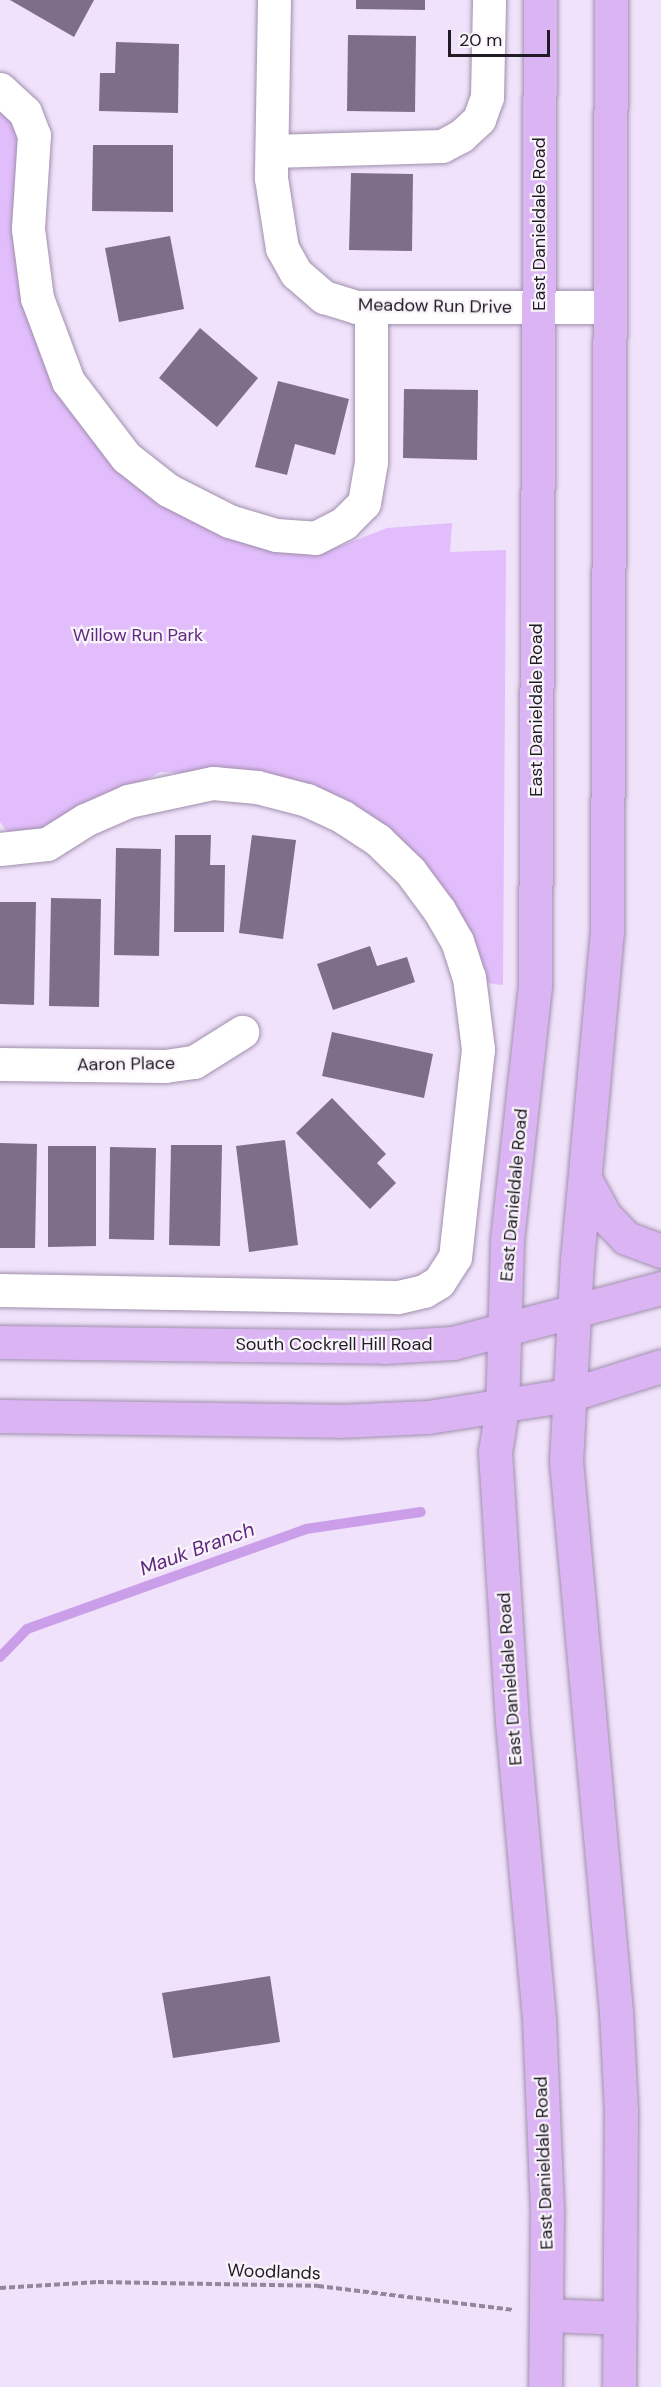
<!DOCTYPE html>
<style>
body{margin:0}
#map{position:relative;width:661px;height:2387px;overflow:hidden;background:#f0e2fb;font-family:"DM Sans",sans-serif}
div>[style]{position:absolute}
.green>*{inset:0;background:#e2bdfc}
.stream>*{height:10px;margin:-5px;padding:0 5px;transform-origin:5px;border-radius:5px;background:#cb9eea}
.building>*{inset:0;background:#7f6e8a}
.path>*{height:4px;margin-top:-2px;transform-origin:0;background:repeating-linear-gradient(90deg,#93889b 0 6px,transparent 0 9px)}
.roads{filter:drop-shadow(0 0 2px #a08fac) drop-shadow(0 0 2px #a08fac)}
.minor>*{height:33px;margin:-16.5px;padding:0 16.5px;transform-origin:16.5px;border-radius:16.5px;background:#fff}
.major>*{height:33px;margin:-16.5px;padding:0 16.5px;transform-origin:16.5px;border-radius:16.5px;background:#dab4f3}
span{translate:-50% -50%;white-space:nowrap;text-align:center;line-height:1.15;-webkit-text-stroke:4.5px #f8f4fa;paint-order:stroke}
.street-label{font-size:18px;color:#211b26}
.park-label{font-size:18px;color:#602780}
.water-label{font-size:20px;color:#602780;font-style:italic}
.scale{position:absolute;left:448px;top:30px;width:102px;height:27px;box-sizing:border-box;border:3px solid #211b26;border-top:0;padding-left:8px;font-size:18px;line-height:21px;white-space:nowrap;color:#211b26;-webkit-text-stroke:4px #f8f4fa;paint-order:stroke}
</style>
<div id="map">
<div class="green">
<div style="clip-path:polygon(0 103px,10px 109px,29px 171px,25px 278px,101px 438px,272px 549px,323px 553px,387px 528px,452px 523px,450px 552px,506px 550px,503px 985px,479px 982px,400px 848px,233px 775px,160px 772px,43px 837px,9px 834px,0 822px)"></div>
</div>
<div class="stream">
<div style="left:0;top:1657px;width:39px;rotate:-46deg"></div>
<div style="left:27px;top:1629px;width:296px;rotate:-19.7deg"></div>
<div style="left:306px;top:1529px;width:116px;rotate:-8.4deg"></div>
</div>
<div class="building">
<div style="clip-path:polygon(10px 0,94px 0,74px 37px)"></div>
<div style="clip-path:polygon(356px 0,425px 0,425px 10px,356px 9px)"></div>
<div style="clip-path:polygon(348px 35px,416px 36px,415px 112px,347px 111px)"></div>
<div style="clip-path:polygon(116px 42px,179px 44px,178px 113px,99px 111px,100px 73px,115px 73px)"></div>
<div style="clip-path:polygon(93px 145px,173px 145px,173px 212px,92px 211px)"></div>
<div style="clip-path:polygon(351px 173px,413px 174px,412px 251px,349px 250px)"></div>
<div style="clip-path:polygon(170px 236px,184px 309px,119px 322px,105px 248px)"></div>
<div style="clip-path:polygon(200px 328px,258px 378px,217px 427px,159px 378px)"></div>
<div style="clip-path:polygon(278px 381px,349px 399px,335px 455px,295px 444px,287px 475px,255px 467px)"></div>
<div style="clip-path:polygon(404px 389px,478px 390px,477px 460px,403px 458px)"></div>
<div style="clip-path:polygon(175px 835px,211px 835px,210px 865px,225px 865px,224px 932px,174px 932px)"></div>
<div style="clip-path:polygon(252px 835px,296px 840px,283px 939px,239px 933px)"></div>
<div style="clip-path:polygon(116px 848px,161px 849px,159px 956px,114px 955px)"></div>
<div style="clip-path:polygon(51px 898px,101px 899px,99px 1007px,49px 1006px)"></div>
<div style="clip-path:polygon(0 902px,36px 902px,34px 1005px,0 1004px)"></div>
<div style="clip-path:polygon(370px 946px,377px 966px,407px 957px,415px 982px,333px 1010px,317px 964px)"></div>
<div style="clip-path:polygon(332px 1032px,433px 1054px,424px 1098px,322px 1076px)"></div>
<div style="clip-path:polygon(332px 1098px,386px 1154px,377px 1163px,396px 1183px,370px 1209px,296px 1133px)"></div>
<div style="clip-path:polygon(285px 1140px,298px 1245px,249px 1252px,236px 1146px)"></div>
<div style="clip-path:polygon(0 1143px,37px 1144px,35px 1248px,0 1248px)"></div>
<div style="clip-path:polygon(171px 1145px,222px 1145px,220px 1246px,169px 1245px)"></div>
<div style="clip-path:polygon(48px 1146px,96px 1146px,96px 1246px,48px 1247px)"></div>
<div style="clip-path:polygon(110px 1147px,156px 1148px,154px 1240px,109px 1239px)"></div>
<div style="clip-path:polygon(270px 1976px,280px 2042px,173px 2058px,162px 1993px)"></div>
</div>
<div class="path">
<div style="left:0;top:2288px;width:98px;rotate:-3.5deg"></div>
<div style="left:98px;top:2282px;width:220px;rotate:1deg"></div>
<div style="left:318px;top:2286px;width:196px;rotate:7deg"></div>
</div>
<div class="roads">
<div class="minor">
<div style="left:274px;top:0;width:178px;rotate:91deg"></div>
<div style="left:271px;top:178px;width:71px;rotate:81.1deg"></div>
<div style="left:282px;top:248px;width:29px;rotate:61deg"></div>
<div style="left:296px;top:273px;width:37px;rotate:41deg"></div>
<div style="left:324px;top:297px;width:34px;rotate:17deg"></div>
<div style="left:356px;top:307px;width:254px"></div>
<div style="left:0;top:89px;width:34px;rotate:43deg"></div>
<div style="left:25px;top:112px;width:25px;rotate:69deg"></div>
<div style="left:34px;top:135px;width:94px;rotate:93.7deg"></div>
<div style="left:28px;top:229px;width:70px;rotate:82.6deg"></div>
<div style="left:37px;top:298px;width:89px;rotate:69.5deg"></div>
<div style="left:68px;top:381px;width:96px;rotate:52.7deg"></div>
<div style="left:126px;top:457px;width:53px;rotate:38.2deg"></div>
<div style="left:168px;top:490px;width:68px;rotate:26.9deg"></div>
<div style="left:229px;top:521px;width:49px;rotate:16.6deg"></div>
<div style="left:276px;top:535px;width:39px;rotate:4deg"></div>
<div style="left:315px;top:538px;width:33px;rotate:-27deg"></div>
<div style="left:344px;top:523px;width:28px;rotate:-45deg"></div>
<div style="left:364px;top:503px;width:42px;rotate:-80.3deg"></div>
<div style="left:371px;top:462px;width:155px;rotate:-90deg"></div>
<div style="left:272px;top:151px;width:170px;rotate:-1.7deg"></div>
<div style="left:442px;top:146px;width:21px;rotate:-28deg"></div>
<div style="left:461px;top:136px;width:25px;rotate:-43deg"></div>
<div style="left:479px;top:119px;width:23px;rotate:-70deg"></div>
<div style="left:487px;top:97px;width:97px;rotate:-88.8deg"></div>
<div style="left:0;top:849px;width:47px;rotate:-6.1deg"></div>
<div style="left:47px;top:844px;width:45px;rotate:-32.3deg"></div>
<div style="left:85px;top:820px;width:47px;rotate:-23.8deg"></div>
<div style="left:128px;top:801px;width:87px;rotate:-12deg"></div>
<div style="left:213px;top:783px;width:44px;rotate:5.2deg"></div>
<div style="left:257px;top:787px;width:52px;rotate:14.6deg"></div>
<div style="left:307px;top:800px;width:40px;rotate:25deg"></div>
<div style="left:343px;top:817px;width:42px;rotate:33.3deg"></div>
<div style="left:378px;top:840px;width:45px;rotate:44.1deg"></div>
<div style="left:410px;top:871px;width:49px;rotate:53.4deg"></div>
<div style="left:439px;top:910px;width:36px;rotate:60deg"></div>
<div style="left:457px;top:941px;width:38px;rotate:72deg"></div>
<div style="left:469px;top:977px;width:73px;rotate:82.9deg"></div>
<div style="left:478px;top:1049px;width:209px;rotate:96.3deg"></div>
<div style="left:455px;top:1257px;width:30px;rotate:123deg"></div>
<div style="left:439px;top:1282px;width:17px;rotate:149deg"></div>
<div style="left:424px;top:1291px;width:28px;rotate:167deg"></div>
<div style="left:397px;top:1297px;width:397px;rotate:-179deg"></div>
<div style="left:0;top:1064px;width:165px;rotate:0.7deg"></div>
<div style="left:165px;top:1066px;width:29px;rotate:-8deg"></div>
<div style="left:194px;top:1062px;width:57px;rotate:-32deg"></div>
</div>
<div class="major">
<div style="left:540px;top:0;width:986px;rotate:90.29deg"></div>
<div style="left:535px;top:986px;width:257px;rotate:96.3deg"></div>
<div style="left:507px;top:1241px;width:167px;rotate:91.7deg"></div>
<div style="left:502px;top:1408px;width:45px;rotate:99deg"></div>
<div style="left:495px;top:1452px;width:271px;rotate:86.4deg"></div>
<div style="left:512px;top:1722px;width:298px;rotate:84.8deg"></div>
<div style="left:539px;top:2019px;width:190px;rotate:87.6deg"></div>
<div style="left:547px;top:2209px;width:178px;rotate:90.6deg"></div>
<div style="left:611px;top:0;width:931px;rotate:90.25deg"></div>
<div style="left:607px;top:931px;width:329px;rotate:95.2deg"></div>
<div style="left:577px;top:1259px;width:202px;rotate:93.1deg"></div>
<div style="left:566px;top:1461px;width:553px;rotate:84.81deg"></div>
<div style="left:616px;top:2012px;width:100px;rotate:87.1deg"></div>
<div style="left:621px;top:2112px;width:275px;rotate:90.4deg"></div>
<div style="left:585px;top:1179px;width:42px;rotate:61.6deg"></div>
<div style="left:605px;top:1216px;width:30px;rotate:46deg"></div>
<div style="left:626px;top:1238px;width:37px;rotate:20deg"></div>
<div style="left:0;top:1342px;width:384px;rotate:0.7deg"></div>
<div style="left:384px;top:1347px;width:69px;rotate:-3.3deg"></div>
<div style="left:453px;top:1343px;width:215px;rotate:-14.8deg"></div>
<div style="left:0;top:1416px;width:339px;rotate:0.8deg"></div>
<div style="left:339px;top:1421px;width:89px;rotate:-2.6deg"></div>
<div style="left:428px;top:1417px;width:143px;rotate:-8.9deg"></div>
<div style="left:569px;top:1395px;width:96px;rotate:-17.5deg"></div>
<div style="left:546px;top:2315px;width:74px;rotate:2.3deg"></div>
</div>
</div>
<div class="street-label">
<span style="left:539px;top:224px;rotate:-90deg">East Danieldale Road</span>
<span style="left:435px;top:306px;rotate:1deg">Meadow Run Drive</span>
<span style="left:536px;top:710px;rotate:-90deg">East Danieldale Road</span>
<span style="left:126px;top:1064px;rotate:-1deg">Aaron Place</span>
<span style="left:514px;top:1195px;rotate:-85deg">East Danieldale Road</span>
<span style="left:334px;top:1344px">South Cockrell Hill Road</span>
<span style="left:510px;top:1679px;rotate:-94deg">East Danieldale Road</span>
<span style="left:544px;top:2163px;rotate:-92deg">East Danieldale Road</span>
<span style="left:274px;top:2272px;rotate:2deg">Woodlands</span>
</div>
<div class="park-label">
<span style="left:138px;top:635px">Willow Run Park</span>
</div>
<div class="water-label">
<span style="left:197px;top:1549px;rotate:-20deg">Mauk Branch</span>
</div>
<div class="scale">20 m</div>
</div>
